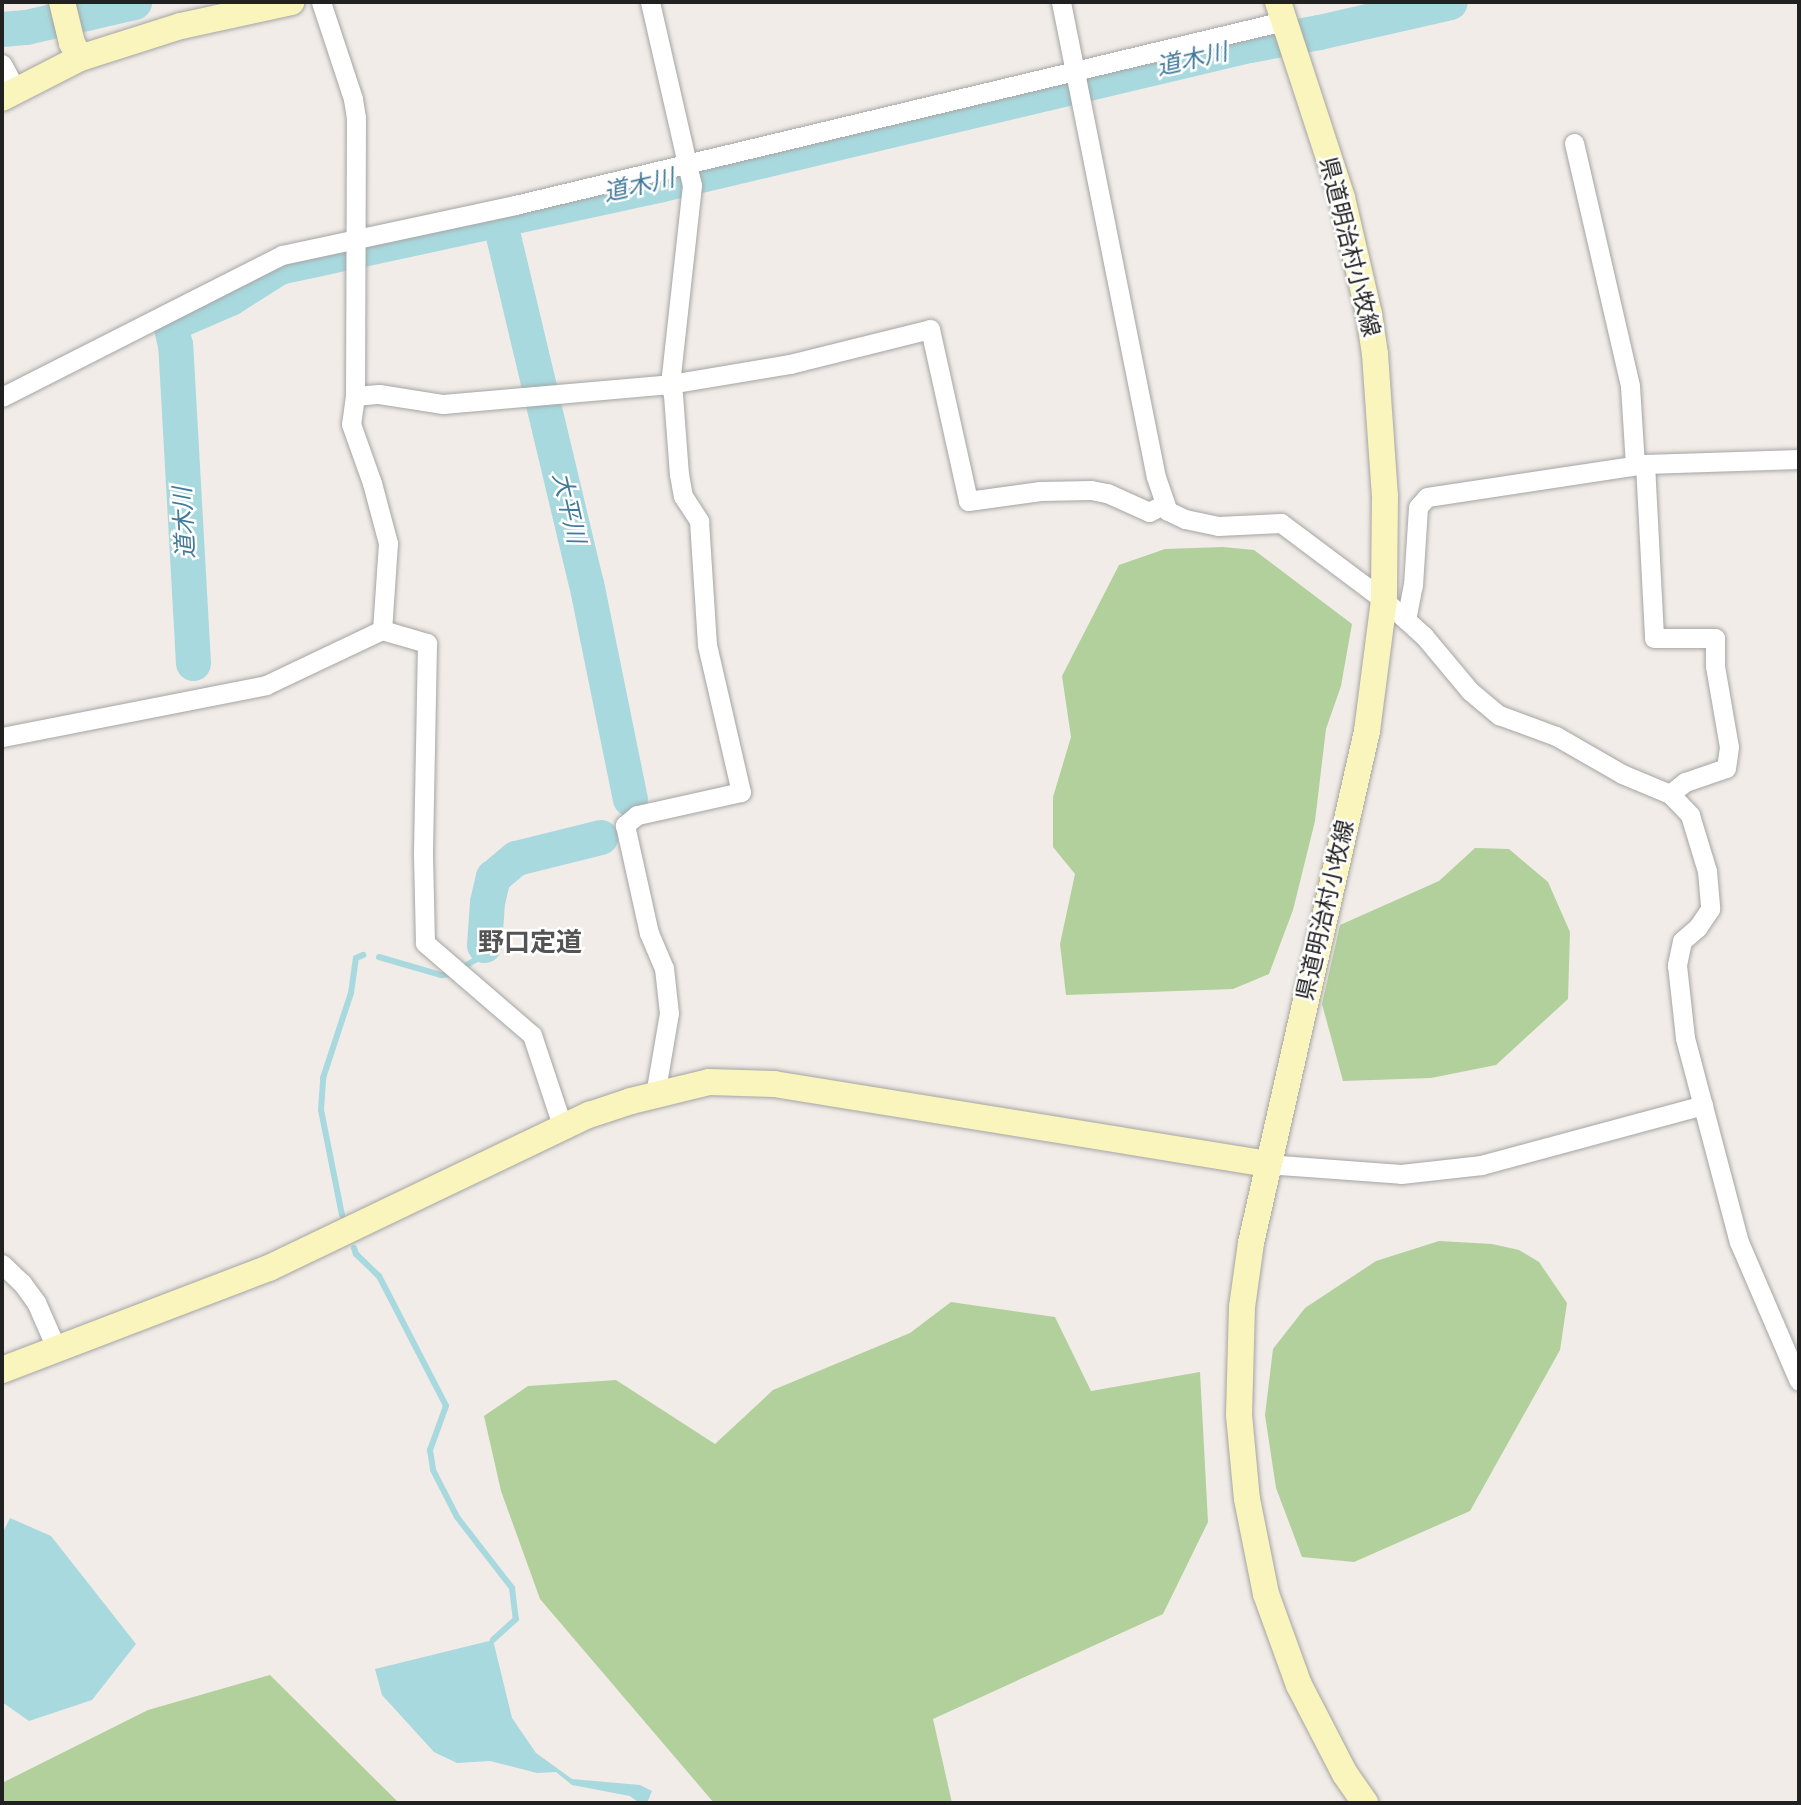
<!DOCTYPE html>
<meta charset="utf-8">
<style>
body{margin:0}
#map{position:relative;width:1801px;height:1805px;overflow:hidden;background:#f1ece7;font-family:Rubik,"Noto Sans JP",sans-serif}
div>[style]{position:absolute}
.forest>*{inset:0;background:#b2d09c}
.water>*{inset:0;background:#a8d9de}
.stream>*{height:6px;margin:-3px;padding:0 3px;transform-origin:3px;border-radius:3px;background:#a8d9de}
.river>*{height:35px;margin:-17.5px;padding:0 17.5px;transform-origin:17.5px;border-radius:17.5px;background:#a8d9de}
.roads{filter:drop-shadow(0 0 2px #a5a5a5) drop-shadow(0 0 2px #a5a5a5)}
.street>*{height:19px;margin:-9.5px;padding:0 9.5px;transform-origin:9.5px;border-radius:9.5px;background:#fff}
.secondary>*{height:26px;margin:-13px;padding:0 13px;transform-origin:13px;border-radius:13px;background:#faf5bc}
span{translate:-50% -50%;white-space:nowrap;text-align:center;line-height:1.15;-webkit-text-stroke:5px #fff;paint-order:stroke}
.street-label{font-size:23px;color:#212121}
.water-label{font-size:24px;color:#427a9a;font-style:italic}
.quarter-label{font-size:26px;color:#545454;font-weight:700}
.frame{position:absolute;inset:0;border:4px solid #212121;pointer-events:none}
</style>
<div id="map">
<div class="forest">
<div style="clip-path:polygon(1223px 547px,1254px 550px,1352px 624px,1341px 686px,1326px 729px,1315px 821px,1293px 910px,1269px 974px,1233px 989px,1066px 995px,1060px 944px,1075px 874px,1053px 847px,1053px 797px,1071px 737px,1062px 676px,1119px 565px,1165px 549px)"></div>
<div style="clip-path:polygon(1475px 848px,1509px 849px,1548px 882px,1570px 932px,1568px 999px,1496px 1065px,1431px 1078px,1343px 1081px,1322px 1004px,1340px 925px,1439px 881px)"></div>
<div style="clip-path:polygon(1439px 1241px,1492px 1244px,1519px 1250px,1539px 1262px,1567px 1303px,1560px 1350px,1470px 1511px,1354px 1562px,1302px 1557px,1276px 1488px,1265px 1415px,1273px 1349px,1305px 1308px,1376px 1261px)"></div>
<div style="clip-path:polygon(951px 1302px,1055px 1317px,1091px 1391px,1200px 1372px,1208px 1522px,1163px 1614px,933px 1719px,952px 1803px,714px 1803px,540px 1599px,501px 1491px,484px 1416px,528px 1386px,616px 1380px,715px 1444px,773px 1390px,910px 1333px)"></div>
<div style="clip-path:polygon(270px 1675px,399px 1803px,2px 1803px,2px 1783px,148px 1710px)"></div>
</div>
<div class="water">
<div style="clip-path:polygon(10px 1518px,51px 1536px,136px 1644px,92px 1700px,29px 1721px,2px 1702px,2px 1534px)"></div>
<div style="clip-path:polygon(493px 1640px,512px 1718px,536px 1753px,572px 1779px,640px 1785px,652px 1791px,647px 1803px,639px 1803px,630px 1796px,572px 1785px,556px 1772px,537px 1773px,490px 1761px,457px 1763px,434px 1752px,382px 1695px,375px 1669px)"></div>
</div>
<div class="stream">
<div style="left:379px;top:957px;width:65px;rotate:16.2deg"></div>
<div style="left:441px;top:975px;width:11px;rotate:-5deg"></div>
<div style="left:463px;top:967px;width:14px;rotate:-30deg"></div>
<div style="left:475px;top:960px;width:17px;rotate:-59deg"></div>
<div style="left:342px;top:1215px;width:107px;rotate:-101.3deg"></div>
<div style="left:321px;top:1110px;width:32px;rotate:-86deg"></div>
<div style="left:323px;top:1078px;width:89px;rotate:-71.8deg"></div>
<div style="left:351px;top:993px;width:35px;rotate:-82deg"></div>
<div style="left:356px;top:958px;width:8px;rotate:-23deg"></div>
<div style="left:354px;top:1248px;width:6px;rotate:72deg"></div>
<div style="left:356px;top:1254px;width:32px;rotate:44deg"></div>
<div style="left:379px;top:1276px;width:146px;rotate:62.7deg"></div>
<div style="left:446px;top:1406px;width:47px;rotate:110deg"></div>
<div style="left:430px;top:1450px;width:20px;rotate:81deg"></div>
<div style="left:433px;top:1470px;width:53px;rotate:62.9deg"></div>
<div style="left:457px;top:1517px;width:90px;rotate:52.2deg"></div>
<div style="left:512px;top:1588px;width:31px;rotate:83deg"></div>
<div style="left:516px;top:1619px;width:31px;rotate:138deg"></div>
</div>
<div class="river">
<div style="left:2px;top:29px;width:24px;rotate:-5deg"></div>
<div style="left:26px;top:27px;width:111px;rotate:-13deg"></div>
<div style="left:499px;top:219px;width:374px;rotate:76.6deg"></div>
<div style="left:586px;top:583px;width:220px;rotate:78.5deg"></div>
<div style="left:193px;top:663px;width:319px;rotate:-93.2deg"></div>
<div style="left:175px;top:345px;width:22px;rotate:-103deg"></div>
<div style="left:170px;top:324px;width:65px;rotate:-23.4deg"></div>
<div style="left:230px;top:298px;width:58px;rotate:-32.3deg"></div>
<div style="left:279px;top:267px;width:388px;rotate:-12.2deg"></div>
<div style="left:658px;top:185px;width:607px;rotate:-13.33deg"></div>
<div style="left:1249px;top:45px;width:71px;rotate:-10.5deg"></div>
<div style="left:1319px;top:32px;width:134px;rotate:-12.9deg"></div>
<div style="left:484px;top:945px;width:43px;rotate:-86deg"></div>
<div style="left:487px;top:902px;width:26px;rotate:-77deg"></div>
<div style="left:493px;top:877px;width:30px;rotate:-40deg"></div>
<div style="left:516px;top:858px;width:87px;rotate:-14deg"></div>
</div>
<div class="roads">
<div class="street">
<div style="left:321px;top:2px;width:102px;rotate:71.7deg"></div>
<div style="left:353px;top:99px;width:19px;rotate:81deg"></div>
<div style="left:356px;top:118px;width:278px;rotate:90.2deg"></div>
<div style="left:355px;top:396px;width:28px;rotate:98deg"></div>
<div style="left:351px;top:424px;width:63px;rotate:70.4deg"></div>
<div style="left:372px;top:483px;width:62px;rotate:75.1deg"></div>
<div style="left:388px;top:543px;width:87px;rotate:93.9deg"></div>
<div style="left:650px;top:2px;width:188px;rotate:77.1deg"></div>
<div style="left:692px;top:185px;width:200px;rotate:96.3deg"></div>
<div style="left:670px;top:384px;width:11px;rotate:75deg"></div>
<div style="left:673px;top:395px;width:79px;rotate:85.7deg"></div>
<div style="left:679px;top:474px;width:22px;rotate:80deg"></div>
<div style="left:683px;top:496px;width:30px;rotate:57deg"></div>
<div style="left:699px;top:521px;width:124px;rotate:86.3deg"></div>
<div style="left:707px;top:645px;width:151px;rotate:77deg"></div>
<div style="left:741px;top:792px;width:107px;rotate:167.5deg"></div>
<div style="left:637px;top:815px;width:16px;rotate:140deg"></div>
<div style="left:625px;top:825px;width:111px;rotate:77.5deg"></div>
<div style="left:649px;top:933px;width:38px;rotate:67deg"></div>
<div style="left:664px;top:968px;width:45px;rotate:83.7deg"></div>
<div style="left:669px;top:1013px;width:83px;rotate:99.7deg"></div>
<div style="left:1061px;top:2px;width:484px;rotate:78.7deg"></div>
<div style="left:1156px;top:477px;width:36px;rotate:71deg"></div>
<div style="left:1168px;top:511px;width:19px;rotate:25deg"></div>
<div style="left:1185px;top:519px;width:34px;rotate:12deg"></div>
<div style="left:1218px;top:526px;width:63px;rotate:-2.7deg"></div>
<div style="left:1281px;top:523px;width:129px;rotate:36.8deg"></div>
<div style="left:1384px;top:600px;width:54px;rotate:42deg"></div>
<div style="left:1424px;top:636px;width:72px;rotate:50.1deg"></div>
<div style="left:1470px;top:691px;width:38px;rotate:40deg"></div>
<div style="left:1499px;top:715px;width:61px;rotate:20.2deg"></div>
<div style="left:1556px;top:736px;width:76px;rotate:29.9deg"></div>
<div style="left:1622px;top:774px;width:52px;rotate:22.6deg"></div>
<div style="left:1670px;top:794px;width:29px;rotate:46deg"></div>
<div style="left:1690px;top:815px;width:59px;rotate:73.1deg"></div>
<div style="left:1707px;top:871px;width:38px;rotate:85deg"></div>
<div style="left:1710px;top:909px;width:22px;rotate:124deg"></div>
<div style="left:1698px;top:927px;width:21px;rotate:139deg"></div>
<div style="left:1682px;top:941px;width:25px;rotate:102deg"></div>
<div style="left:1677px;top:965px;width:73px;rotate:83.7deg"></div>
<div style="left:1685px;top:1038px;width:211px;rotate:75.2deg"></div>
<div style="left:1739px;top:1242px;width:151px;rotate:66.7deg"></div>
<div style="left:2px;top:64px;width:30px;rotate:62deg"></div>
<div style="left:1574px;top:143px;width:249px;rotate:77deg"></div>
<div style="left:1630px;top:386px;width:79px;rotate:86.4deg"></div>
<div style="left:355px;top:396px;width:24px;rotate:-5deg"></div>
<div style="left:379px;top:394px;width:65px;rotate:8.9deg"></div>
<div style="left:443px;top:404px;width:228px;rotate:-5deg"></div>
<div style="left:670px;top:384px;width:122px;rotate:-9.5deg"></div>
<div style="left:790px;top:364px;width:144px;rotate:-14deg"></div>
<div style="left:930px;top:329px;width:176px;rotate:77.5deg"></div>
<div style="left:968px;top:501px;width:73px;rotate:-7.9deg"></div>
<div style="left:1040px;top:491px;width:51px;rotate:-1.1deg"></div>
<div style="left:1091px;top:490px;width:16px;rotate:11deg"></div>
<div style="left:1107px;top:493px;width:46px;rotate:24.3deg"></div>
<div style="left:1149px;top:512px;width:17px;rotate:-28deg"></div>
<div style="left:2px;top:397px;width:314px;rotate:-26.9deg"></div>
<div style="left:282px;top:255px;width:238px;rotate:-12.1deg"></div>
<div style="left:515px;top:205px;width:791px;rotate:-13.46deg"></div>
<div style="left:1645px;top:464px;width:174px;rotate:87deg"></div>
<div style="left:1654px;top:638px;width:61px"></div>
<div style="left:1715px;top:638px;width:28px;rotate:90deg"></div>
<div style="left:1715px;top:666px;width:82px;rotate:80.2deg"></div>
<div style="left:1729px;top:747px;width:21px;rotate:98deg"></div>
<div style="left:1726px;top:768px;width:43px;rotate:161.1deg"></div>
<div style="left:1685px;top:782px;width:19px;rotate:141deg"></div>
<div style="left:1406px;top:620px;width:36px;rotate:-79deg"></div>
<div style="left:1413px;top:585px;width:78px;rotate:-86.3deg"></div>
<div style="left:1418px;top:507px;width:13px;rotate:-48deg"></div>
<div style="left:1427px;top:497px;width:220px;rotate:-8.6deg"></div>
<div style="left:1645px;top:464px;width:154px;rotate:-1.9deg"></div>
<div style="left:2px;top:737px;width:269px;rotate:-11.1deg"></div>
<div style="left:266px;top:685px;width:128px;rotate:-25.4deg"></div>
<div style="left:382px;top:630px;width:47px;rotate:16.1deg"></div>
<div style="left:427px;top:643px;width:212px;rotate:91.1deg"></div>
<div style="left:423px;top:855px;width:88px;rotate:88.7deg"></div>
<div style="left:425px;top:943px;width:141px;rotate:40.7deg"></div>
<div style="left:532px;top:1035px;width:98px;rotate:71.6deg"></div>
<div style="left:1266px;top:1164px;width:135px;rotate:4.2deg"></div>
<div style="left:1401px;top:1174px;width:81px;rotate:-6.4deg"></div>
<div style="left:1481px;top:1165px;width:230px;rotate:-15.1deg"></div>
<div style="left:2px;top:1264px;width:28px;rotate:44deg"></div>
<div style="left:22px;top:1283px;width:24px;rotate:54deg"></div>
<div style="left:36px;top:1302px;width:52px;rotate:66.4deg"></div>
</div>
<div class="secondary">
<div style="left:62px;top:2px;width:42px;rotate:76.3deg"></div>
<div style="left:72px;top:43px;width:17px;rotate:62deg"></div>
<div style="left:1278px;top:2px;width:206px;rotate:71.9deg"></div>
<div style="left:1342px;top:198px;width:119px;rotate:76.9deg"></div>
<div style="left:1369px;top:314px;width:40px;rotate:81.5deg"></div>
<div style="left:1375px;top:354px;width:142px;rotate:86deg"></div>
<div style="left:1385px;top:496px;width:104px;rotate:90.6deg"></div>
<div style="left:1384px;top:600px;width:132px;rotate:97.4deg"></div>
<div style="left:1367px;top:731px;width:525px;rotate:102.77deg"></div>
<div style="left:1251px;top:1243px;width:65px;rotate:98deg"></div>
<div style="left:1242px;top:1307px;width:108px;rotate:91.6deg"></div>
<div style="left:1239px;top:1415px;width:84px;rotate:84.6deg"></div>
<div style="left:1247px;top:1499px;width:97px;rotate:78.7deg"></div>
<div style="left:1266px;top:1594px;width:97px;rotate:70.1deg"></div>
<div style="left:1299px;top:1685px;width:100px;rotate:62.7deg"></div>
<div style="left:1345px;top:1774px;width:35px;rotate:55deg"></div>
<div style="left:2px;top:98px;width:88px;rotate:-27.1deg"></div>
<div style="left:80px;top:58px;width:106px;rotate:-17.6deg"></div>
<div style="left:181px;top:26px;width:113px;rotate:-12.3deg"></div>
<div style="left:2px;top:1370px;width:286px;rotate:-20.9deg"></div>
<div style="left:269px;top:1268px;width:355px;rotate:-25.6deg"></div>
<div style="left:589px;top:1115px;width:44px;rotate:-18.4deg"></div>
<div style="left:631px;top:1101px;width:80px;rotate:-13.7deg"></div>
<div style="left:709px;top:1082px;width:65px;rotate:1.8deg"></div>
<div style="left:774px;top:1084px;width:498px;rotate:9.2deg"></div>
</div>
</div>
<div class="street-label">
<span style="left:1350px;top:247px;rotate:76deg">県道明治村小牧線</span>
<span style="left:1325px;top:910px;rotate:-77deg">県道明治村小牧線</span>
</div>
<div class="water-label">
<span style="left:1192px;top:60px;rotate:-13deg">道木川</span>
<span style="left:639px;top:186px;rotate:-13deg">道木川</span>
<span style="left:568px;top:508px;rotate:77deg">大平川</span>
<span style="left:185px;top:523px;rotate:-93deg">道木川</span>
</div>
<div class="quarter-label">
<span style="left:530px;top:943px">野口定道</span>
</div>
<div class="frame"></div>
</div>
